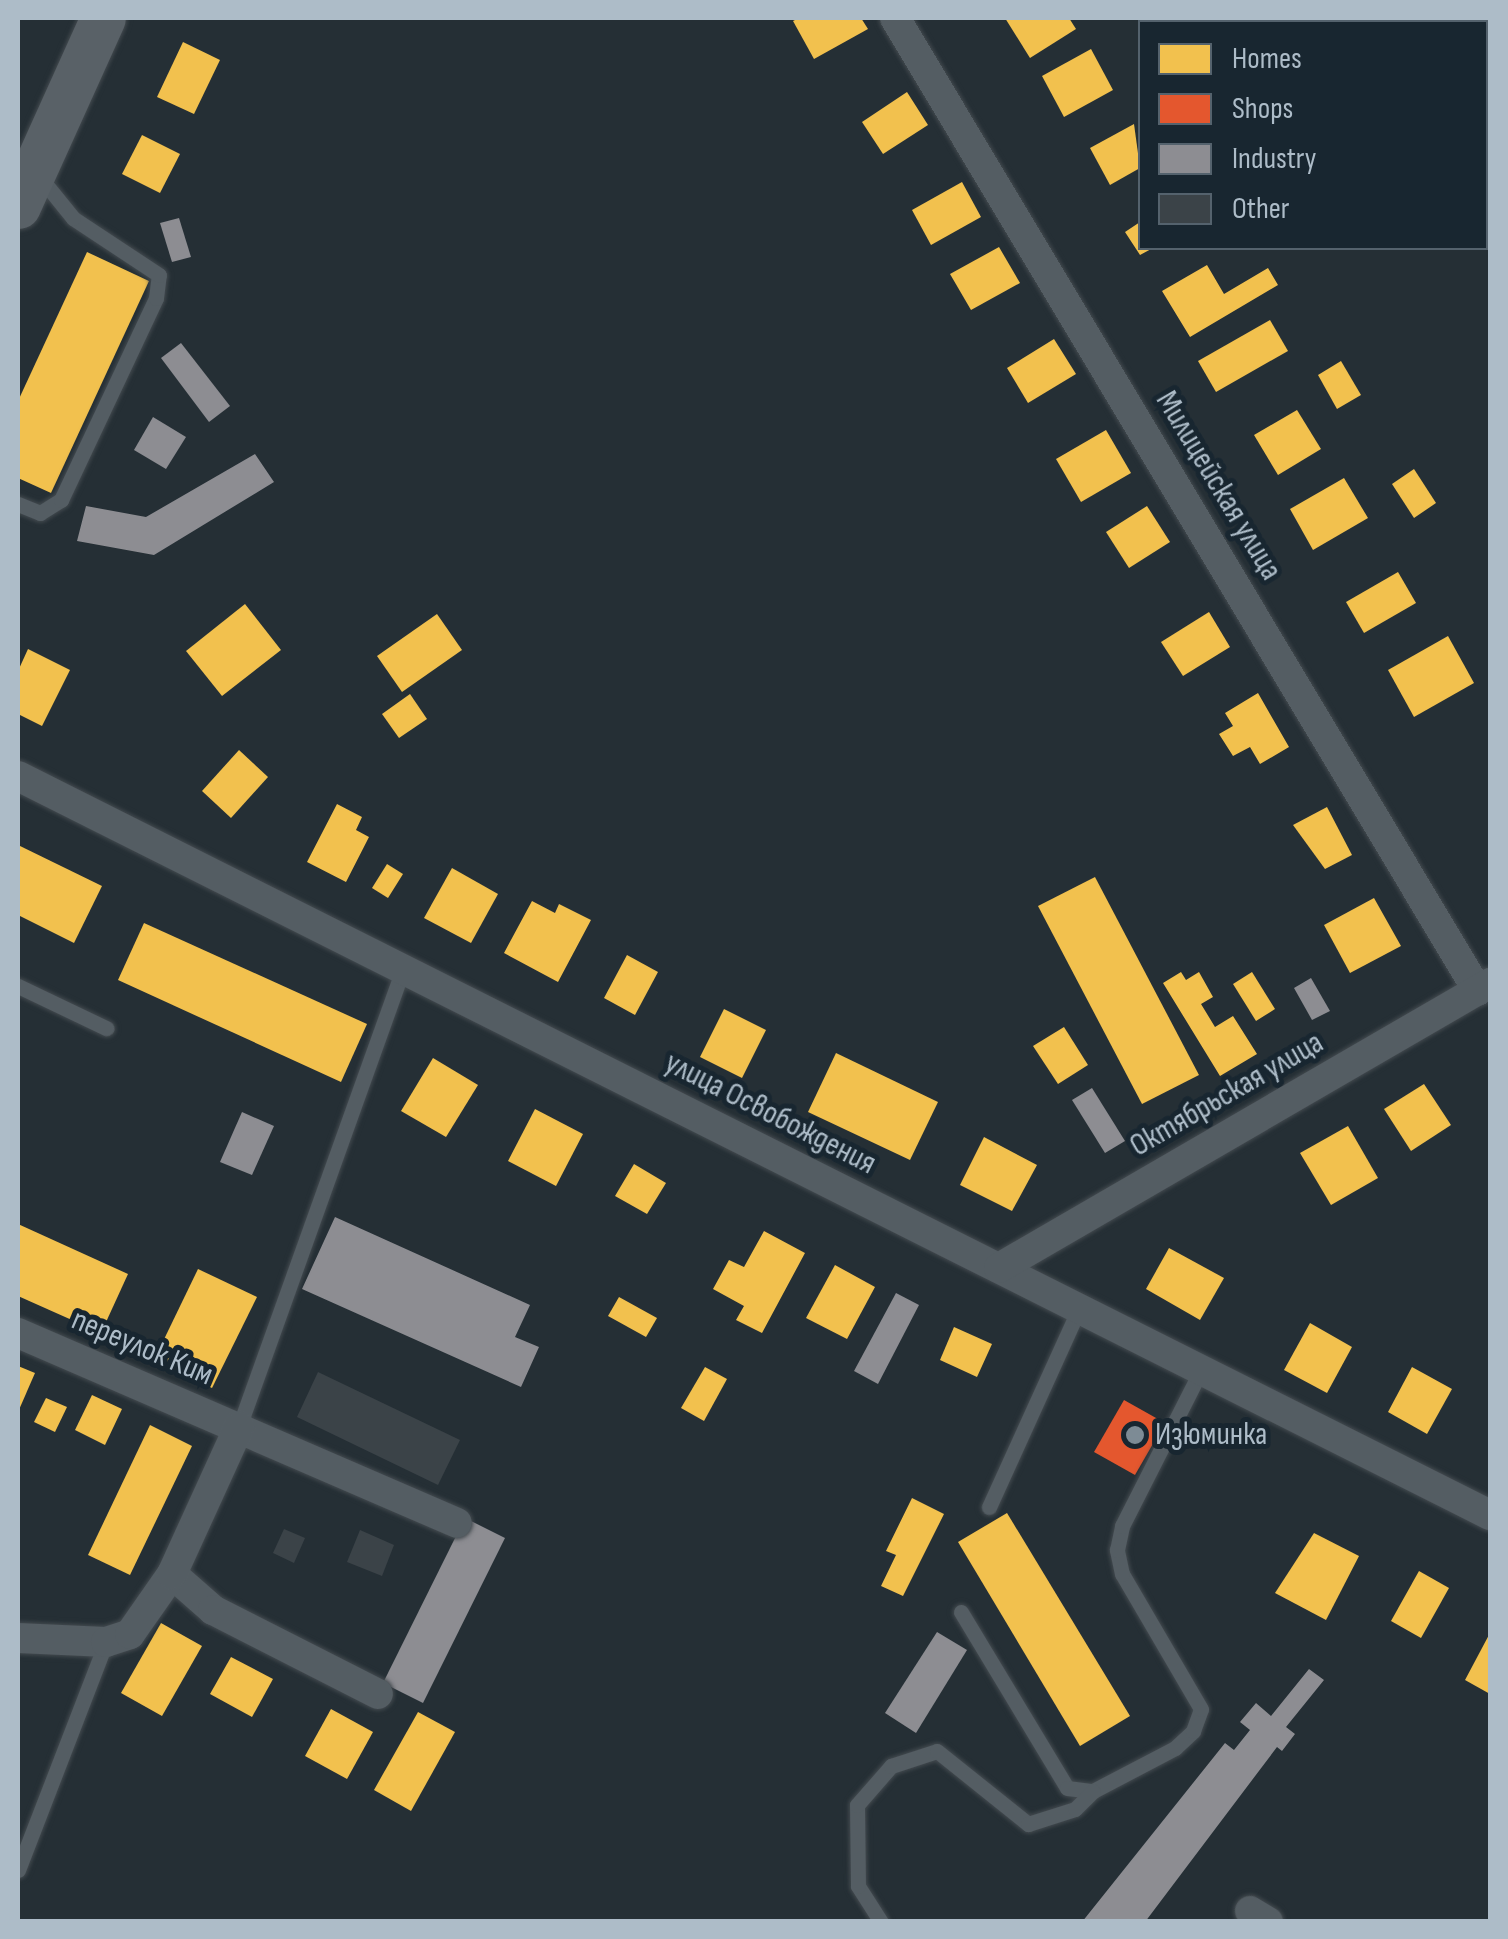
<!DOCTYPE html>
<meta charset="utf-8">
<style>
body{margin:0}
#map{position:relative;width:1508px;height:1939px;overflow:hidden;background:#252f35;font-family:"Sofia Sans Condensed",sans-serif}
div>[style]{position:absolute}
.homes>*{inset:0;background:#f2c14e}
.shops>*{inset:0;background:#e4572e}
.industry>*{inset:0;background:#8d8d92}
.building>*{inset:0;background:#3b4348}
.roads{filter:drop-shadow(0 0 2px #434a4f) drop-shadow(0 0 2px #434a4f)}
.service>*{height:15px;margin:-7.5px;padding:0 7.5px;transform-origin:7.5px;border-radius:7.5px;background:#545d63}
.minor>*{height:30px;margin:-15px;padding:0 15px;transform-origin:15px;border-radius:15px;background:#545d63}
.secondary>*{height:45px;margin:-22.5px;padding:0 22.5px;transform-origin:22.5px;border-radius:22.5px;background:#596167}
.dots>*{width:28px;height:28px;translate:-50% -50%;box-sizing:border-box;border:5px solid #182630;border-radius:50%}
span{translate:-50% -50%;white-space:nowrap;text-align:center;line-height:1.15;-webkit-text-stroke:10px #182630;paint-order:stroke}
.street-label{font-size:32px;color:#adbcc8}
.poi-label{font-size:32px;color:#adbcc8}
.left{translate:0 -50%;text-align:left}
.frame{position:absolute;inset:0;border:20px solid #adbcc8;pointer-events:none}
.legend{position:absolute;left:1138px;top:20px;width:350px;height:230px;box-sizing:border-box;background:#182630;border:2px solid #54626d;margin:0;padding:12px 18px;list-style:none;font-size:30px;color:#adbcc8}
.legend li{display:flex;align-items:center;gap:20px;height:50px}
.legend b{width:50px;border:2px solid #54626d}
</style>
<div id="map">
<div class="homes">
<div style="clip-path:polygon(799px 18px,861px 18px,868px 29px,814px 59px,793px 21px)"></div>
<div style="clip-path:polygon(1005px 18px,1069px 18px,1076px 29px,1030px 58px)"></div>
<div style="clip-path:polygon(183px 42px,220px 60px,194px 114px,157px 97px)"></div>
<div style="clip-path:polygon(1091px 49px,1113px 90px,1064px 117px,1042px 76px)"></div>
<div style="clip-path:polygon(907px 92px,928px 125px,883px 154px,862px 122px)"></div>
<div style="clip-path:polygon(1134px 124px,1140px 168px,1110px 185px,1090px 148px)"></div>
<div style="clip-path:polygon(142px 135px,180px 154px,160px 193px,122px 174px)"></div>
<div style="clip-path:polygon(962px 182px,981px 217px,931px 245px,912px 210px)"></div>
<div style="clip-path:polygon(1140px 222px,1140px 248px,1153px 248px,1140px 255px,1125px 232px)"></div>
<div style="clip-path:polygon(999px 247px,1020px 283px,971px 310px,950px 274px)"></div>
<div style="clip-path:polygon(87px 252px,149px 281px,51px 493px,18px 478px,18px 401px)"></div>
<div style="clip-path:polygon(1207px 265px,1224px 294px,1268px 268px,1278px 285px,1190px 337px,1162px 291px)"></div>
<div style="clip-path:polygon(1270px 320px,1288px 351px,1216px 392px,1198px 361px)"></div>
<div style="clip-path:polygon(1054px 339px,1076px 374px,1028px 403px,1007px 368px)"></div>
<div style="clip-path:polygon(1341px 361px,1361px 395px,1337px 409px,1318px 375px)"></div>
<div style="clip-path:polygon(1297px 410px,1321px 449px,1278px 475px,1254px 435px)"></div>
<div style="clip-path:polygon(1106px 430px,1131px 473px,1081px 502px,1056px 459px)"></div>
<div style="clip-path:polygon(1414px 469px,1436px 503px,1414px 518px,1392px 484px)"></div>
<div style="clip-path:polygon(1344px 478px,1368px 518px,1313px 550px,1290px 509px)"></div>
<div style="clip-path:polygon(1147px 506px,1170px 542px,1129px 568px,1106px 532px)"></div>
<div style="clip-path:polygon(1398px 572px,1416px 603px,1364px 633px,1346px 602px)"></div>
<div style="clip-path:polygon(245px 604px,281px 650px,222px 696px,186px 651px)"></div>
<div style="clip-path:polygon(1209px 612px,1230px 647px,1183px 676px,1161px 642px)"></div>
<div style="clip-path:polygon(437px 614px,462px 650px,402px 692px,377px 656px)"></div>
<div style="clip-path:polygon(1448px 636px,1474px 683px,1414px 717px,1388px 670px)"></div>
<div style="clip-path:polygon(28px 649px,70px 670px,42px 726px,18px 714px,18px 671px)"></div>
<div style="clip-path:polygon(1258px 693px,1289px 747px,1260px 764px,1250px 747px,1233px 756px,1219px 734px,1233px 726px,1225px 713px)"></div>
<div style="clip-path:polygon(410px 694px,427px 719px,399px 738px,382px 714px)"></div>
<div style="clip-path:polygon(239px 750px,268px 777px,231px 818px,202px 791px)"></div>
<div style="clip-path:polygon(337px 804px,362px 817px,356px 830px,369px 837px,346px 882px,307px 862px)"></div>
<div style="clip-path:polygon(1327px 807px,1352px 855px,1325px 869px,1293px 825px)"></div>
<div style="clip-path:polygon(18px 845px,102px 886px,74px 943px,18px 915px)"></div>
<div style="clip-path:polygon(387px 864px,403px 874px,388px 898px,372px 888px)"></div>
<div style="clip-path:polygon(452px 868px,498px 894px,471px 943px,424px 918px)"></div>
<div style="clip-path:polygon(1095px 877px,1199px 1075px,1142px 1104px,1038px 906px)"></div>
<div style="clip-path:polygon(1374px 898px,1401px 946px,1350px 973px,1324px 925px)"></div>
<div style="clip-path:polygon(532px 901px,555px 913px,559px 904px,591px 920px,558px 982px,504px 953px)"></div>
<div style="clip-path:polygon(144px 923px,367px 1024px,341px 1082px,118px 980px)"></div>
<div style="clip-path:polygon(627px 955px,658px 972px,635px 1015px,604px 998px)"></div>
<div style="clip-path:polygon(1181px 972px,1186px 980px,1199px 972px,1213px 997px,1201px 1004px,1215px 1027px,1233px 1016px,1257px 1054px,1220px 1076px,1163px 983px)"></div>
<div style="clip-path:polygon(1252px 972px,1275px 1009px,1256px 1021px,1233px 984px)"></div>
<div style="clip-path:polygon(724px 1009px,766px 1030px,742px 1078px,700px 1057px)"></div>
<div style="clip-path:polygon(1064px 1027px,1088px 1065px,1058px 1084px,1033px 1046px)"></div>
<div style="clip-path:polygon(836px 1053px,938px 1102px,910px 1160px,808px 1112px)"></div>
<div style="clip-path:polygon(433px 1058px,478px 1085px,446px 1137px,401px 1111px)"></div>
<div style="clip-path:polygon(1424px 1084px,1451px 1125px,1411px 1151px,1384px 1109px)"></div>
<div style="clip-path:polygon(535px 1109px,583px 1134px,556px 1186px,508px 1161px)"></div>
<div style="clip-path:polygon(1348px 1126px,1378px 1178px,1331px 1205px,1300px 1153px)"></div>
<div style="clip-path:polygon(984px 1137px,1037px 1165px,1012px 1211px,960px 1185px)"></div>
<div style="clip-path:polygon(634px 1164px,666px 1183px,647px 1214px,615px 1196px)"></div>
<div style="clip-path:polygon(18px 1224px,128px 1274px,101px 1333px,18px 1296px)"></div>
<div style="clip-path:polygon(764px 1231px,805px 1253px,762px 1333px,736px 1320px,744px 1306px,713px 1289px,729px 1260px,744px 1267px)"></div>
<div style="clip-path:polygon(1169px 1248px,1224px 1278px,1200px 1320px,1146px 1289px)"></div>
<div style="clip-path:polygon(835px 1265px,875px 1287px,847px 1339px,806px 1318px)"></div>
<div style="clip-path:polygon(198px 1269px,257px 1297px,212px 1388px,154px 1360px)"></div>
<div style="clip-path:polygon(619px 1297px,657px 1318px,646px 1337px,608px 1316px)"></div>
<div style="clip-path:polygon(1310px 1323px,1352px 1347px,1327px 1393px,1284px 1370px)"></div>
<div style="clip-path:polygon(954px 1327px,992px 1344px,977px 1377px,940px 1360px)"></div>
<div style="clip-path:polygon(18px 1366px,35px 1373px,18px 1412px)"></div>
<div style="clip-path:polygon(705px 1367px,727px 1379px,704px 1421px,681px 1408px)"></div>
<div style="clip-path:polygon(1412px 1367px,1452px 1389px,1427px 1434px,1388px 1412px)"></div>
<div style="clip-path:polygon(92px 1395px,122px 1409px,105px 1445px,75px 1430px)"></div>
<div style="clip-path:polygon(46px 1398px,67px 1407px,55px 1432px,34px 1422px)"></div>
<div style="clip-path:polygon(150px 1425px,192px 1446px,130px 1575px,88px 1555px)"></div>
<div style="clip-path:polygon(912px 1498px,944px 1514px,903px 1596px,881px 1586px,896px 1555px,886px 1551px)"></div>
<div style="clip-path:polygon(1007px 1513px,1130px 1716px,1080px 1746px,958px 1542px)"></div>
<div style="clip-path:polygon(1314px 1533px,1359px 1556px,1326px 1620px,1275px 1593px)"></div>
<div style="clip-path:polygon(1419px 1571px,1449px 1588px,1421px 1638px,1391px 1621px)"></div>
<div style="clip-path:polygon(161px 1623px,202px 1646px,162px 1716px,121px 1693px)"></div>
<div style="clip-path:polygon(1490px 1633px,1490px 1694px,1465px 1680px)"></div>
<div style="clip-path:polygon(231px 1657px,273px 1679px,252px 1717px,210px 1694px)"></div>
<div style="clip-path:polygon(331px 1709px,373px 1732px,347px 1779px,305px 1756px)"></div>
<div style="clip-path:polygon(418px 1712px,455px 1732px,411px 1811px,374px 1790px)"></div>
</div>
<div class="shops">
<div style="clip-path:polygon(1124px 1400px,1165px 1423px,1135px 1475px,1094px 1452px)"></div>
</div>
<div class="industry">
<div style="clip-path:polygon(179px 218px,191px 257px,172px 262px,160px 223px)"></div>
<div style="clip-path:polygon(181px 343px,230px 406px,209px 422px,161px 358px)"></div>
<div style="clip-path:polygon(153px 417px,186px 437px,166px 469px,134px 450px)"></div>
<div style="clip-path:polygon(255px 454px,274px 482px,154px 555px,77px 541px,86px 506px,146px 517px)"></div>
<div style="clip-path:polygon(1311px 978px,1330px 1011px,1312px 1020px,1294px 988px)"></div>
<div style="clip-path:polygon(1092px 1088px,1125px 1141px,1105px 1153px,1072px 1100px)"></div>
<div style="clip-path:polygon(242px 1112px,274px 1126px,252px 1175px,220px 1162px)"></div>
<div style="clip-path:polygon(335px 1217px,530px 1305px,515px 1337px,539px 1347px,521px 1387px,302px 1289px)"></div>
<div style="clip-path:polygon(896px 1293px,919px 1305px,878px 1384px,854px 1371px)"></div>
<div style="clip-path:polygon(465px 1518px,505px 1538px,423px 1703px,383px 1683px)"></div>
<div style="clip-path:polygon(937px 1632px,967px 1650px,916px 1733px,885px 1713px)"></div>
<div style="clip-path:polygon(1309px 1669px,1324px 1680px,1286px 1727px,1295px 1734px,1282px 1751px,1277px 1747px,1145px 1922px,1082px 1922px,1225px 1743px,1234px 1750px,1250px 1730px,1240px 1722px,1256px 1703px,1271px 1716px)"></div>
</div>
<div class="building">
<div style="clip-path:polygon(318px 1372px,460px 1440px,438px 1485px,297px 1417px)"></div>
<div style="clip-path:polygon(284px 1529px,305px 1538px,294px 1563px,273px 1553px)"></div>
<div style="clip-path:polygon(360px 1530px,394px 1545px,382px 1576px,347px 1562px)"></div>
</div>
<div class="roads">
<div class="service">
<div style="left:18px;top:504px;width:24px;rotate:22deg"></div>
<div style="left:40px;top:513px;width:25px;rotate:-32deg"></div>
<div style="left:61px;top:500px;width:223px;rotate:-64.8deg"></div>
<div style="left:156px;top:298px;width:23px;rotate:-83deg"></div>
<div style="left:159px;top:275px;width:103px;rotate:-146.5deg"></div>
<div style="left:73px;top:218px;width:54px;rotate:-129deg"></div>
<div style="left:18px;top:986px;width:98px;rotate:25.5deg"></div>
<div style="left:239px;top:1427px;width:487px;rotate:-70.3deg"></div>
<div style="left:989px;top:1507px;width:217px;rotate:-65.6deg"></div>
<div style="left:961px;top:1612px;width:205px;rotate:58.9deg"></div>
<div style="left:1067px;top:1788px;width:26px;rotate:7deg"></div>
<div style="left:1093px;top:1791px;width:93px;rotate:-27.7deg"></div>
<div style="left:1175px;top:1748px;width:25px;rotate:-43deg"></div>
<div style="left:1193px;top:1731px;width:23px;rotate:-70deg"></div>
<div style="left:1201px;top:1709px;width:156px;rotate:-120.3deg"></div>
<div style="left:1122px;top:1574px;width:25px;rotate:-102deg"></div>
<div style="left:1117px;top:1550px;width:25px;rotate:-78deg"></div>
<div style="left:1122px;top:1526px;width:175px;rotate:-63.1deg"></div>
<div style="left:18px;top:1870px;width:244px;rotate:-68.9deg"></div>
<div style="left:881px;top:1922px;width:43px;rotate:-122.6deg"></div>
<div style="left:858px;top:1886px;width:81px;rotate:-90.7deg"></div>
<div style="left:857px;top:1805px;width:52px;rotate:-48.9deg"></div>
<div style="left:891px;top:1766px;width:48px;rotate:-18.1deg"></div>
<div style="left:937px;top:1751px;width:117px;rotate:38.7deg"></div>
<div style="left:1028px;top:1824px;width:49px;rotate:-17.7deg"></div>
<div style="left:1075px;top:1809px;width:25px;rotate:-45deg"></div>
</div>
<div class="minor">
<div style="left:895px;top:18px;width:1134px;rotate:59.07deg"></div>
<div style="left:18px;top:776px;width:1647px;rotate:26.66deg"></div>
<div style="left:999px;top:1268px;width:568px;rotate:-30.13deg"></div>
<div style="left:18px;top:1333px;width:478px;rotate:23.4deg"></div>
<div style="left:172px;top:1574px;width:55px;rotate:41.3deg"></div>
<div style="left:213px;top:1610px;width:185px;rotate:27deg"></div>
<div style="left:18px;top:1638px;width:88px;rotate:2.6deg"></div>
<div style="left:106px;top:1642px;width:25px;rotate:-18deg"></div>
<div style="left:130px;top:1634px;width:73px;rotate:-55deg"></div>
<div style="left:172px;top:1574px;width:162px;rotate:-65.5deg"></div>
<div style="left:1250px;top:1911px;width:21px;rotate:31deg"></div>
</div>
<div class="secondary">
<div style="left:18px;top:206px;width:206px;rotate:-65.7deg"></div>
</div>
</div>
<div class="dots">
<div style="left:1135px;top:1435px;background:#7d8b95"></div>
</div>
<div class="street-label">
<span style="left:1218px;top:486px;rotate:59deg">Милицейская улица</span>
<span style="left:1227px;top:1095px;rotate:-30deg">Октябрьская улица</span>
<span style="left:770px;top:1114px;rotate:27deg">улица Освобождения</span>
<span style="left:142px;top:1348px;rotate:23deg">переулок Ким</span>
</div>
<div class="poi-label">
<span class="left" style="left:1155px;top:1435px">Изюминка</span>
</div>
<div class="frame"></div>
<ul class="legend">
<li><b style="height:28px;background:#f2c14e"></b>Homes</li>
<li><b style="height:28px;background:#e4572e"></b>Shops</li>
<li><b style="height:28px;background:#8d8d92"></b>Industry</li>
<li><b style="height:28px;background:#3b4348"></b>Other</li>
</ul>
</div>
